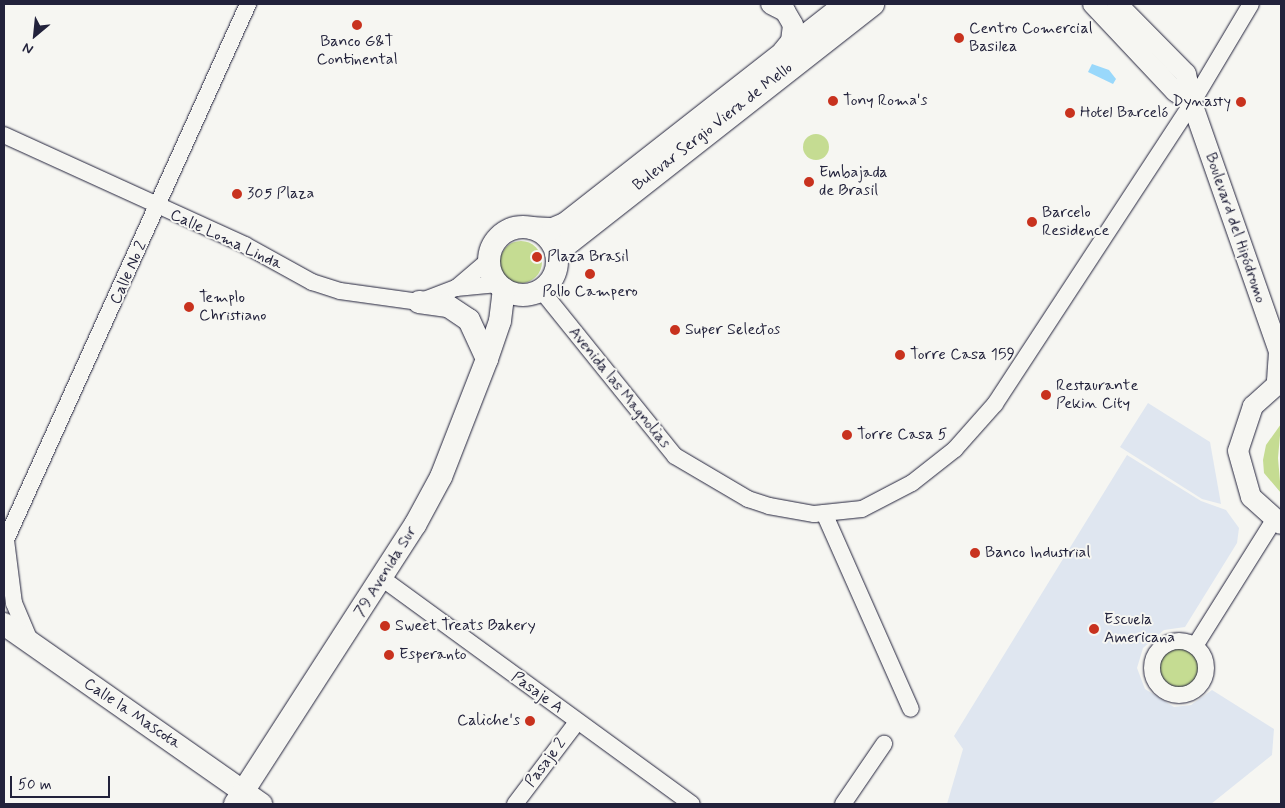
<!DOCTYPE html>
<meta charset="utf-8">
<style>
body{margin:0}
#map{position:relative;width:1285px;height:808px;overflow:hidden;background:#f6f6f2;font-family:Mynerve,sans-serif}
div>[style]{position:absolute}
.built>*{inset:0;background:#dfe6f0}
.green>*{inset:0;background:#c5dc92}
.round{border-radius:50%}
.water>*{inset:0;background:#99d8fb}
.roads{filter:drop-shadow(0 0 1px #22223b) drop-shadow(0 0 1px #22223b)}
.minor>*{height:16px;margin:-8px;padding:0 8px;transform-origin:8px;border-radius:8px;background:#f6f6f2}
.minor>.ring{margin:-8px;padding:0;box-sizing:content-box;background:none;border:16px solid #f6f6f2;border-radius:50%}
.tertiary>*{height:20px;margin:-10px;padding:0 10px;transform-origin:10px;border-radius:10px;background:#f6f6f2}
.secondary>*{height:22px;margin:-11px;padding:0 11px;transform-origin:11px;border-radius:11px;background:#f6f6f2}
.secondary>.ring{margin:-11px;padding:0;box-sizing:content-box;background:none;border:22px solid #f6f6f2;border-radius:50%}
.dots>*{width:14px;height:14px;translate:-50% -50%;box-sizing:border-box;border:2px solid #f6f6f2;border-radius:50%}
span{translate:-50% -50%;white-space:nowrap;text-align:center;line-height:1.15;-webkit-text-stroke:4px #f6f6f2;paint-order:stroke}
.poi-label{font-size:16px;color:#22223b}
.left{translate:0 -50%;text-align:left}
.right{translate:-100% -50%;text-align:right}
.street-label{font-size:16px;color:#22223b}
.frame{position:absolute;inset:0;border:5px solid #22223b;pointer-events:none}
.north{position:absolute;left:10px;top:10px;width:50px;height:50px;-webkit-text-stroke:4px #f6f6f2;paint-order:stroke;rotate:208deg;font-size:14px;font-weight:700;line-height:20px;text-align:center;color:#22223b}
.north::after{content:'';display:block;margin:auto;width:18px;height:22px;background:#22223b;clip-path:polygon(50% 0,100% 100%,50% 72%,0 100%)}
.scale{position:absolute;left:10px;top:776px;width:100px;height:22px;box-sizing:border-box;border:2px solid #22223b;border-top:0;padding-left:6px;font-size:15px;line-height:18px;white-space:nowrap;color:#22223b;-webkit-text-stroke:4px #f6f6f2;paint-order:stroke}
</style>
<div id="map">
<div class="built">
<div style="clip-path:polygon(1148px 403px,1210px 442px,1221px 504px,1202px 499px,1120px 447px)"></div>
<div style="clip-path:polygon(1127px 455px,1201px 501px,1226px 510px,1239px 528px,1237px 543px,1185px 627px,1164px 630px,1143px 648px,1137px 668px,1145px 689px,1174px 707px,1191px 705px,1212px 690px,1274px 729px,1272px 755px,1211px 804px,947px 804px,963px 749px,954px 736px)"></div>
</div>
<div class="green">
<div class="round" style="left:803px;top:134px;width:26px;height:26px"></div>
<div class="round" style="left:500px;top:241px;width:42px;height:42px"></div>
<div style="clip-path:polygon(1281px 424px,1278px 458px,1281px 493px,1264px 473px,1263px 460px,1266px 445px)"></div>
<div class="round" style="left:1156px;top:646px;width:44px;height:44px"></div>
</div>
<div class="water">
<div style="clip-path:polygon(1092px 64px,1109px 70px,1116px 79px,1113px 84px,1088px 72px)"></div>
</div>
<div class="roads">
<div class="minor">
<div style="left:4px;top:135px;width:265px;rotate:24.5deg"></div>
<div style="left:245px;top:245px;width:77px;rotate:28.9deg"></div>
<div style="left:312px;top:282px;width:29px;rotate:18deg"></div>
<div style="left:340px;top:291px;width:80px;rotate:7.9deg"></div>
<div style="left:419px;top:302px;width:40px;rotate:-21deg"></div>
<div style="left:456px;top:288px;width:43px;rotate:-40.3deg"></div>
<div style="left:456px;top:288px;width:42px;rotate:-5.4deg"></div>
<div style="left:541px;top:290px;width:213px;rotate:51.1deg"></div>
<div style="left:675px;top:456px;width:85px;rotate:30.5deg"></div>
<div style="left:748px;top:499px;width:22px;rotate:18deg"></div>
<div style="left:769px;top:506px;width:46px;rotate:10.1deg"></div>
<div style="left:814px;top:514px;width:48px;rotate:-5.9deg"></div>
<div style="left:862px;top:509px;width:56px;rotate:-27.5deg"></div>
<div style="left:912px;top:483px;width:55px;rotate:-38.3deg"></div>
<div style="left:955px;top:449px;width:60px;rotate:-48.4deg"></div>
<div style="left:995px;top:404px;width:360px;rotate:-56.8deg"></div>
<div style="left:1192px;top:103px;width:115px;rotate:-59.2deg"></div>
<div style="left:824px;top:513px;width:214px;rotate:66.1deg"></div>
<div style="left:6px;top:540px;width:64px;rotate:82.8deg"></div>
<div style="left:14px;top:603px;width:39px;rotate:67deg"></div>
<div style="left:4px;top:544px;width:593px;rotate:-65.68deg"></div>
<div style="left:383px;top:579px;width:382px;rotate:36.1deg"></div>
<div class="ring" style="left:1152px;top:641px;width:38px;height:38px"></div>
<div style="left:1195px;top:646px;width:149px;rotate:-57.9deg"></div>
<div style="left:515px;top:804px;width:103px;rotate:-52.9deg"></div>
<div style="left:843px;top:804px;width:73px;rotate:-55.7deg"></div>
</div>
<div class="tertiary">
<div style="left:771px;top:4px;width:16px;rotate:27deg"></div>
<div style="left:785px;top:11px;width:16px;rotate:60deg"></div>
<div style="left:793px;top:25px;width:16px;rotate:97deg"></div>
<div style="left:791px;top:41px;width:13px;rotate:129deg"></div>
<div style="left:1093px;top:4px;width:120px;rotate:46.7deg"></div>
<div style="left:1175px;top:91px;width:21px;rotate:35deg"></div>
<div style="left:1117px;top:4px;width:98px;rotate:45.4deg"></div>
<div style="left:1186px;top:74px;width:30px;rotate:78deg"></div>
<div style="left:1192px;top:103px;width:264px;rotate:70.7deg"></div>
<div style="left:1279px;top:352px;width:32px;rotate:94deg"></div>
<div style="left:1281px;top:381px;width:38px;rotate:138deg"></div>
<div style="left:1253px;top:406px;width:47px;rotate:108.4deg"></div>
<div style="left:1238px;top:451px;width:48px;rotate:74.2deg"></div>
<div style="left:1251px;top:497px;width:40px;rotate:42deg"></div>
</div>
<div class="secondary">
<div class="ring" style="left:489px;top:227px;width:46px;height:46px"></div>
<div style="left:531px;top:228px;width:22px;rotate:3deg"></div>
<div style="left:553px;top:229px;width:13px;rotate:-23deg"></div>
<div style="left:565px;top:224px;width:357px;rotate:-38.1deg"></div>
<div style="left:556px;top:253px;width:403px;rotate:-38.1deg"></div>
<div style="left:419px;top:302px;width:29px;rotate:8deg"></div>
<div style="left:448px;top:306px;width:25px;rotate:34deg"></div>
<div style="left:469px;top:320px;width:43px;rotate:65.2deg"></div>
<div style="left:4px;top:624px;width:314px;rotate:35deg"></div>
<div style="left:235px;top:804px;width:332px;rotate:-57.2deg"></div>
<div style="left:415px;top:525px;width:55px;rotate:-61.6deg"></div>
<div style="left:441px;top:477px;width:127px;rotate:-68.7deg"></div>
<div style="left:487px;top:359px;width:40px;rotate:-71.1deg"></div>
<div style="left:500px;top:321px;width:32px;rotate:-83deg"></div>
</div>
</div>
<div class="dots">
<div style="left:357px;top:25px;background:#c8321e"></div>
<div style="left:959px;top:38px;background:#c8321e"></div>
<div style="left:833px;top:101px;background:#c8321e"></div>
<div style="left:1241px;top:102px;background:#c8321e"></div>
<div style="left:1070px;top:113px;background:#c8321e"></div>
<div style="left:809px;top:182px;background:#c8321e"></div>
<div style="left:237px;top:194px;background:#c8321e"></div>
<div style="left:1032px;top:222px;background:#c8321e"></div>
<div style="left:537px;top:257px;background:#c8321e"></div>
<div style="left:590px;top:274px;background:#c8321e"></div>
<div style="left:189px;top:307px;background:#c8321e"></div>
<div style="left:675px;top:330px;background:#c8321e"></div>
<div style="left:900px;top:355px;background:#c8321e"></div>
<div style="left:1046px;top:395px;background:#c8321e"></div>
<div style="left:847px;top:435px;background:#c8321e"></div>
<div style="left:975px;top:553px;background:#c8321e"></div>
<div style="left:385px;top:626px;background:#c8321e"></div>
<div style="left:1094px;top:629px;background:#c8321e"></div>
<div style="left:389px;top:655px;background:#c8321e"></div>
<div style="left:530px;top:721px;background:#c8321e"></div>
</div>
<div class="poi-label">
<span class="left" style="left:969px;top:38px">Centro Comercial<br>Basilea</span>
<span style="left:357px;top:51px">Banco G&amp;T<br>Continental</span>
<span class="left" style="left:843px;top:101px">Tony Roma's</span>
<span class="right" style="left:1231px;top:102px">Dynasty</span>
<span class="left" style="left:1080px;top:113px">Hotel Barceló</span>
<span class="left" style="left:819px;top:182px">Embajada<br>de Brasil</span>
<span class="left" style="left:247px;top:194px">305 Plaza</span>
<span class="left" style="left:1042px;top:222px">Barcelo<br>Residence</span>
<span class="left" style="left:547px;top:257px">Plaza Brasil</span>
<span style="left:590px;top:292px">Pollo Campero</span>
<span class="left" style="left:199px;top:307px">Templo<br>Christiano</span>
<span class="left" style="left:685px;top:330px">Super Selectos</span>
<span class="left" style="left:910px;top:355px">Torre Casa 159</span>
<span class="left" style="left:1056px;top:395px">Restaurante<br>Pekin City</span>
<span class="left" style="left:857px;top:435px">Torre Casa 5</span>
<span class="left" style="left:985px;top:553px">Banco Industrial</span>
<span class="left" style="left:1104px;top:629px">Escuela<br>Americana</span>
<span class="left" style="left:395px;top:626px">Sweet Treats Bakery</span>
<span class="left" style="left:399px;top:655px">Esperanto</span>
<span class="right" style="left:520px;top:721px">Caliche's</span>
</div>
<div class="street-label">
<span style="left:713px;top:127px;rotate:-38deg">Bulevar Sergio Viera de Mello</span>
<span style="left:1235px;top:228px;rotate:71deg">Boulevard del Hipódromo</span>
<span style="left:226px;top:240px;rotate:25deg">Calle Loma Linda</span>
<span style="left:129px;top:273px;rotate:-66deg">Calle No 2</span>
<span style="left:619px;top:388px;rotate:51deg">Avenida las Magnolias</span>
<span style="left:386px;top:572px;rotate:-58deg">79 Avenida Sur</span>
<span style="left:537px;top:693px;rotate:36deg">Pasaje A</span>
<span style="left:132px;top:714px;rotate:34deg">Calle la Mascota</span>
<span style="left:546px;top:763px;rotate:-53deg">Pasaje 2</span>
</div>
<div class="frame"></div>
<div class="north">N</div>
<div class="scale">50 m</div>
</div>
